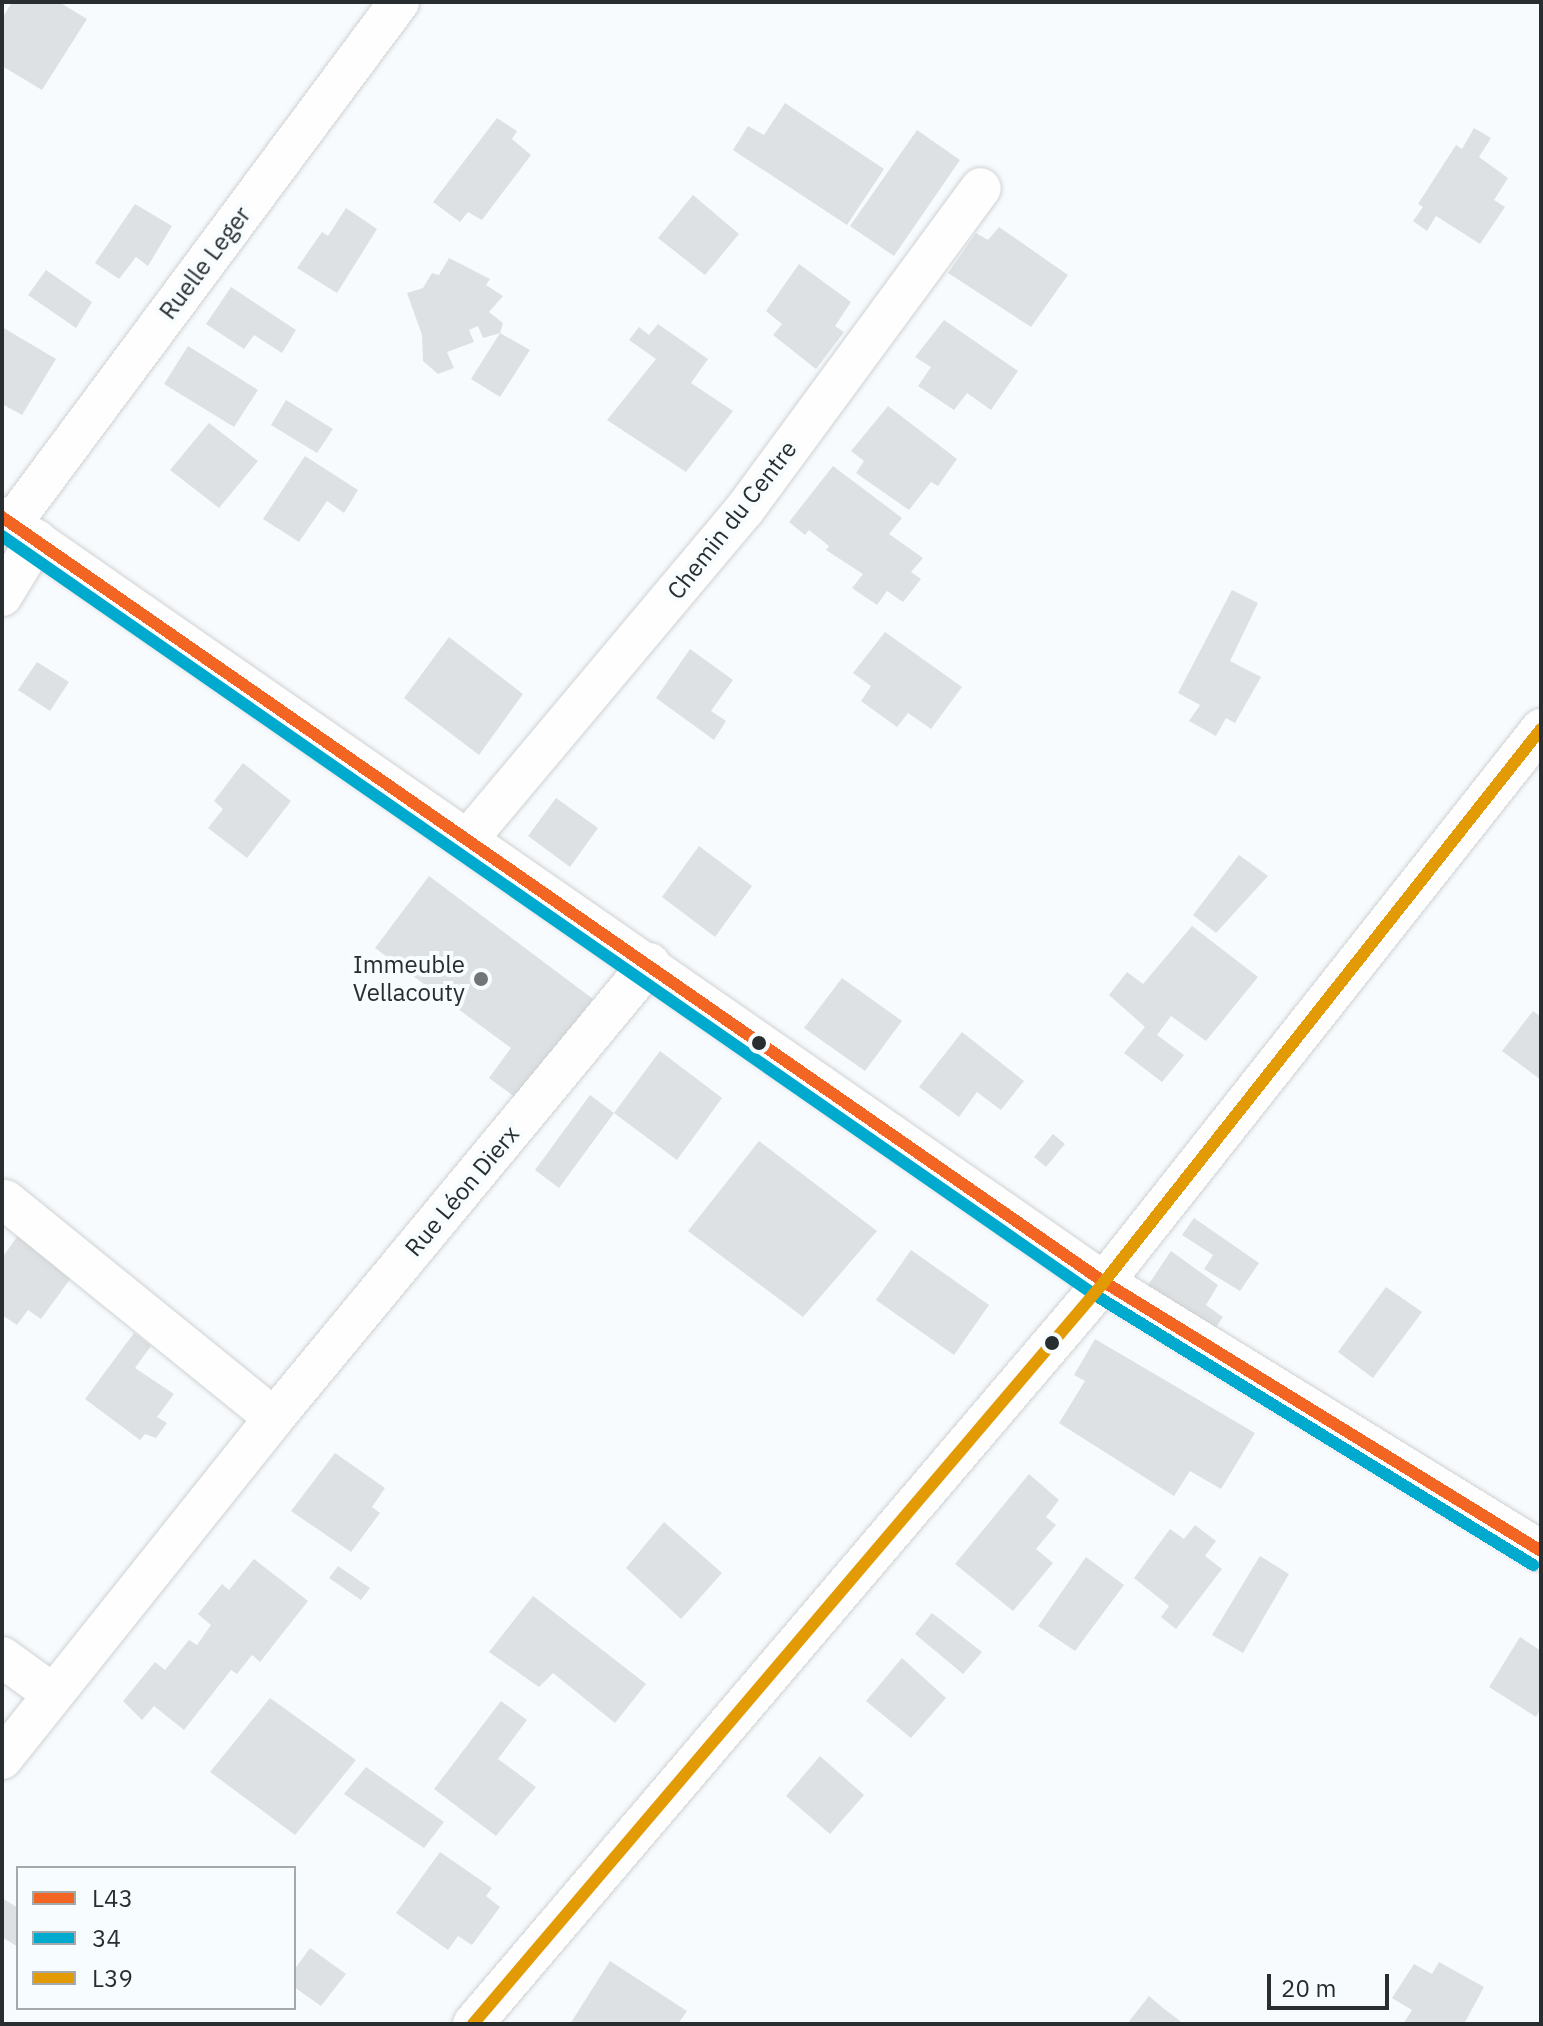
<!DOCTYPE html>
<meta charset="utf-8">
<style>
body{margin:0}
#map{position:relative;width:1543px;height:2026px;overflow:hidden;background:#f8fbfd;font-family:"IBM Plex Sans",sans-serif}
div>[style]{position:absolute}
.building>*{inset:0;background:#dde1e3}
.roads{filter:drop-shadow(0 0 2px #cfd2d4) drop-shadow(0 0 2px #cfd2d4)}
.minor>*{height:40px;margin:-20px;padding:0 20px;transform-origin:20px;border-radius:20px;background:#fefeff}
.bus-1>*{height:12px;margin:-6px;padding:0 6px;transform-origin:6px;border-radius:6px;background:#f26522}
.bus-2>*{height:12px;margin:-6px;padding:0 6px;transform-origin:6px;border-radius:6px;background:#00a9ce}
.bus-3>*{height:12px;margin:-6px;padding:0 6px;transform-origin:6px;border-radius:6px;background:#e29a05}
.dots>*{width:22px;height:22px;translate:-50% -50%;box-sizing:border-box;border:4px solid #f7fcfe;border-radius:50%}
span{translate:-50% -50%;white-space:nowrap;text-align:center;line-height:1.15;-webkit-text-stroke:8px #f7fcfe;paint-order:stroke}
.street-label{font-size:24px;color:#282d2f}
.poi-label{font-size:24px;color:#282d2f}
.right{translate:-100% -50%;text-align:right}
.frame{position:absolute;inset:0;border:4px solid #282d2f;pointer-events:none}
.legend{position:absolute;left:16px;top:1866px;width:280px;height:144px;box-sizing:border-box;background:#f7fcfe;border:2px solid #a4a9ab;margin:0;padding:10px 14px;list-style:none;font-size:24px;color:#282d2f}
.legend li{display:flex;align-items:center;gap:16px;height:40px}
.legend b{width:40px;border:2px solid #a4a9ab}
.scale{position:absolute;left:1267px;top:1974px;width:122px;height:36px;box-sizing:border-box;border:4px solid #282d2f;border-top:0;padding-left:10px;font-size:24px;line-height:28px;white-space:nowrap;color:#282d2f;-webkit-text-stroke:6px #f7fcfe;paint-order:stroke}
</style>
<div id="map">
<div class="building">
<div style="clip-path:polygon(12px 2px,59px 2px,87px 19px,42px 90px,2px 66px,2px 19px)"></div>
<div style="clip-path:polygon(785px 103px,884px 169px,847px 225px,733px 150px,748px 126px,764px 135px)"></div>
<div style="clip-path:polygon(497px 118px,517px 131px,512px 139px,531px 155px,482px 220px,468px 212px,460px 222px,433px 202px)"></div>
<div style="clip-path:polygon(1474px 128px,1491px 138px,1479px 157px,1508px 178px,1494px 200px,1505px 207px,1480px 244px,1436px 216px,1427px 231px,1413px 221px,1423px 207px,1418px 204px,1456px 145px,1462px 149px)"></div>
<div style="clip-path:polygon(917px 130px,960px 160px,894px 256px,850px 226px)"></div>
<div style="clip-path:polygon(693px 195px,739px 234px,705px 275px,658px 238px)"></div>
<div style="clip-path:polygon(135px 204px,172px 226px,148px 266px,136px 257px,119px 279px,95px 263px)"></div>
<div style="clip-path:polygon(346px 208px,377px 229px,337px 293px,297px 268px,322px 232px,328px 236px)"></div>
<div style="clip-path:polygon(999px 227px,1068px 275px,1031px 327px,948px 273px,976px 233px,988px 240px)"></div>
<div style="clip-path:polygon(449px 258px,490px 279px,486px 285px,503px 296px,489px 312px,503px 323px,500px 333px,483px 338px,478px 326px,469px 330px,474px 342px,447px 352px,454px 368px,438px 374px,423px 361px,422px 335px,407px 293px,423px 288px,432px 273px,439px 275px)"></div>
<div style="clip-path:polygon(799px 264px,851px 302px,835px 326px,844px 332px,816px 369px,773px 335px,782px 324px,766px 311px)"></div>
<div style="clip-path:polygon(46px 270px,92px 302px,76px 328px,28px 295px)"></div>
<div style="clip-path:polygon(231px 287px,296px 330px,282px 353px,254px 335px,244px 349px,206px 324px)"></div>
<div style="clip-path:polygon(944px 320px,1018px 371px,991px 410px,967px 393px,954px 410px,918px 386px,931px 367px,915px 357px)"></div>
<div style="clip-path:polygon(658px 324px,708px 359px,691px 383px,733px 411px,686px 472px,607px 420px,656px 359px,629px 340px,639px 327px,649px 335px)"></div>
<div style="clip-path:polygon(2px 327px,56px 359px,22px 415px,2px 404px)"></div>
<div style="clip-path:polygon(500px 333px,530px 350px,500px 397px,471px 379px)"></div>
<div style="clip-path:polygon(188px 346px,258px 390px,234px 427px,164px 384px)"></div>
<div style="clip-path:polygon(286px 400px,333px 429px,317px 453px,271px 425px)"></div>
<div style="clip-path:polygon(888px 406px,957px 459px,938px 486px,931px 482px,909px 510px,856px 473px,864px 461px,851px 451px)"></div>
<div style="clip-path:polygon(209px 423px,258px 461px,219px 508px,170px 470px)"></div>
<div style="clip-path:polygon(305px 456px,358px 490px,344px 513px,327px 501px,299px 542px,263px 519px)"></div>
<div style="clip-path:polygon(833px 466px,902px 518px,889px 534px,923px 558px,911px 572px,921px 579px,903px 602px,887px 591px,877px 605px,852px 588px,863px 574px,826px 550px,829px 546px,809px 530px,805px 535px,789px 522px)"></div>
<div style="clip-path:polygon(1232px 590px,1258px 603px,1230px 661px,1261px 677px,1235px 723px,1226px 718px,1216px 736px,1189px 721px,1200px 705px,1178px 693px)"></div>
<div style="clip-path:polygon(885px 632px,962px 687px,931px 729px,908px 713px,897px 727px,861px 701px,871px 686px,853px 673px)"></div>
<div style="clip-path:polygon(449px 637px,523px 694px,479px 755px,404px 698px)"></div>
<div style="clip-path:polygon(690px 649px,733px 680px,711px 711px,726px 721px,714px 740px,656px 698px)"></div>
<div style="clip-path:polygon(37px 662px,69px 682px,50px 711px,18px 690px)"></div>
<div style="clip-path:polygon(243px 763px,291px 801px,247px 858px,208px 828px,223px 809px,214px 801px)"></div>
<div style="clip-path:polygon(556px 798px,598px 828px,570px 867px,528px 836px)"></div>
<div style="clip-path:polygon(699px 846px,752px 886px,715px 937px,662px 897px)"></div>
<div style="clip-path:polygon(1239px 855px,1268px 876px,1216px 933px,1193px 915px)"></div>
<div style="clip-path:polygon(429px 876px,593px 999px,519px 1100px,489px 1078px,511px 1048px,375px 948px)"></div>
<div style="clip-path:polygon(1192px 926px,1258px 977px,1206px 1041px,1171px 1016px,1157px 1035px,1184px 1055px,1162px 1082px,1124px 1053px,1145px 1027px,1109px 995px,1127px 972px,1143px 984px)"></div>
<div style="clip-path:polygon(842px 978px,902px 1021px,865px 1071px,804px 1028px)"></div>
<div style="clip-path:polygon(1533px 1011px,1541px 1017px,1541px 1080px,1502px 1051px)"></div>
<div style="clip-path:polygon(962px 1032px,1024px 1081px,1001px 1110px,977px 1092px,959px 1117px,919px 1087px)"></div>
<div style="clip-path:polygon(660px 1051px,722px 1098px,677px 1160px,614px 1113px,559px 1188px,535px 1170px,590px 1095px,614px 1113px)"></div>
<div style="clip-path:polygon(1053px 1134px,1065px 1144px,1046px 1167px,1034px 1157px)"></div>
<div style="clip-path:polygon(759px 1141px,877px 1231px,803px 1317px,688px 1231px)"></div>
<div style="clip-path:polygon(1194px 1218px,1259px 1263px,1240px 1291px,1204px 1269px,1213px 1255px,1182px 1235px)"></div>
<div style="clip-path:polygon(21px 1231px,76px 1271px,41px 1319px,28px 1310px,17px 1325px,2px 1315px,2px 1258px)"></div>
<div style="clip-path:polygon(911px 1250px,989px 1305px,954px 1355px,876px 1300px)"></div>
<div style="clip-path:polygon(1171px 1251px,1218px 1285px,1206px 1305px,1223px 1317px,1206px 1342px,1140px 1297px)"></div>
<div style="clip-path:polygon(1386px 1287px,1422px 1312px,1373px 1378px,1338px 1352px)"></div>
<div style="clip-path:polygon(134px 1333px,151px 1346px,135px 1368px,174px 1394px,157px 1417px,167px 1423px,156px 1438px,145px 1434px,140px 1440px,85px 1399px)"></div>
<div style="clip-path:polygon(1095px 1339px,1255px 1433px,1221px 1489px,1190px 1471px,1174px 1496px,1059px 1423px,1085px 1381px,1074px 1375px)"></div>
<div style="clip-path:polygon(335px 1453px,385px 1488px,372px 1507px,380px 1513px,351px 1552px,291px 1511px)"></div>
<div style="clip-path:polygon(1029px 1474px,1059px 1500px,1046px 1517px,1056px 1525px,1036px 1549px,1053px 1563px,1013px 1611px,955px 1564px)"></div>
<div style="clip-path:polygon(664px 1522px,722px 1573px,681px 1619px,626px 1568px)"></div>
<div style="clip-path:polygon(1195px 1525px,1216px 1541px,1205px 1556px,1222px 1569px,1176px 1629px,1161px 1617px,1169px 1606px,1134px 1578px,1170px 1529px,1184px 1539px)"></div>
<div style="clip-path:polygon(1260px 1556px,1289px 1574px,1243px 1653px,1212px 1635px)"></div>
<div style="clip-path:polygon(1086px 1557px,1124px 1585px,1075px 1651px,1038px 1626px)"></div>
<div style="clip-path:polygon(254px 1559px,308px 1601px,260px 1662px,252px 1655px,237px 1674px,231px 1670px,184px 1730px,154px 1706px,142px 1720px,123px 1701px,155px 1662px,165px 1670px,189px 1640px,197px 1645px,211px 1625px,198px 1614px,222px 1584px,229px 1590px)"></div>
<div style="clip-path:polygon(338px 1566px,370px 1588px,361px 1600px,329px 1578px)"></div>
<div style="clip-path:polygon(533px 1596px,646px 1684px,615px 1723px,553px 1673px,539px 1687px,489px 1652px)"></div>
<div style="clip-path:polygon(932px 1613px,982px 1652px,963px 1674px,915px 1634px)"></div>
<div style="clip-path:polygon(1520px 1637px,1541px 1651px,1541px 1708px,1536px 1717px,1489px 1687px)"></div>
<div style="clip-path:polygon(902px 1658px,946px 1698px,911px 1738px,866px 1701px)"></div>
<div style="clip-path:polygon(270px 1698px,356px 1760px,295px 1835px,210px 1772px)"></div>
<div style="clip-path:polygon(501px 1701px,527px 1720px,498px 1759px,536px 1787px,496px 1836px,434px 1789px)"></div>
<div style="clip-path:polygon(820px 1756px,864px 1795px,830px 1834px,786px 1796px)"></div>
<div style="clip-path:polygon(366px 1767px,444px 1822px,424px 1848px,344px 1794px)"></div>
<div style="clip-path:polygon(440px 1852px,492px 1888px,486px 1896px,500px 1907px,472px 1945px,458px 1936px,448px 1950px,396px 1913px)"></div>
<div style="clip-path:polygon(2px 1898px,18px 1908px,18px 1947px,2px 1937px)"></div>
<div style="clip-path:polygon(310px 1948px,346px 1974px,321px 2006px,294px 1987px,294px 1970px)"></div>
<div style="clip-path:polygon(610px 1961px,687px 2011px,678px 2024px,570px 2024px)"></div>
<div style="clip-path:polygon(1439px 1962px,1484px 1987px,1464px 2024px,1403px 2024px,1412px 2010px,1392px 1998px,1414px 1964px,1432px 1974px)"></div>
<div style="clip-path:polygon(1149px 1996px,1163px 2008px,1184px 2024px,1127px 2024px)"></div>
</div>
<div class="roads">
<div class="minor">
<div style="left:2px;top:517px;width:1342px;rotate:34.77deg"></div>
<div style="left:1104px;top:1282px;width:513px;rotate:31.61deg"></div>
<div style="left:12px;top:523px;width:649px;rotate:-53.39deg"></div>
<div style="left:2px;top:596px;width:66px;rotate:-58.7deg"></div>
<div style="left:468px;top:839px;width:431px;rotate:-50deg"></div>
<div style="left:745px;top:509px;width:398px;rotate:-53.7deg"></div>
<div style="left:5px;top:1200px;width:346px;rotate:39deg"></div>
<div style="left:2px;top:1657px;width:63px;rotate:36deg"></div>
<div style="left:2px;top:1759px;width:436px;rotate:-51.4deg"></div>
<div style="left:274px;top:1418px;width:590px;rotate:-50.43deg"></div>
<div style="left:473px;top:2024px;width:974px;rotate:-49.62deg"></div>
<div style="left:1104px;top:1282px;width:705px;rotate:-51.68deg"></div>
</div>
</div>
<div class="bus-1">
<div style="left:2px;top:517px;width:1342px;rotate:34.77deg"></div>
<div style="left:1104px;top:1282px;width:513px;rotate:31.61deg"></div>
</div>
<div class="bus-2">
<div style="left:2px;top:536px;width:1331px;rotate:34.78deg"></div>
<div style="left:1095px;top:1295px;width:515px;rotate:31.65deg"></div>
</div>
<div class="bus-3">
<div style="left:473px;top:2024px;width:974px;rotate:-49.62deg"></div>
<div style="left:1104px;top:1282px;width:705px;rotate:-51.68deg"></div>
</div>
<div class="dots">
<div style="left:481px;top:979px;background:#717577"></div>
<div style="left:759px;top:1043px;background:#282d2f"></div>
<div style="left:1052px;top:1343px;background:#282d2f"></div>
</div>
<div class="street-label">
<span style="left:205px;top:263px;rotate:-53deg">Ruelle Leger</span>
<span style="left:732px;top:520px;rotate:-52deg">Chemin du Centre</span>
<span style="left:462px;top:1191px;rotate:-50deg">Rue Léon Dierx</span>
</div>
<div class="poi-label">
<span class="right" style="left:465px;top:979px">Immeuble<br>Vellacouty</span>
</div>
<div class="frame"></div>
<ul class="legend">
<li><b style="height:10px;background:#f26522"></b>L43</li>
<li><b style="height:10px;background:#00a9ce"></b>34</li>
<li><b style="height:10px;background:#e29a05"></b>L39</li>
</ul>
<div class="scale">20 m</div>
</div>
